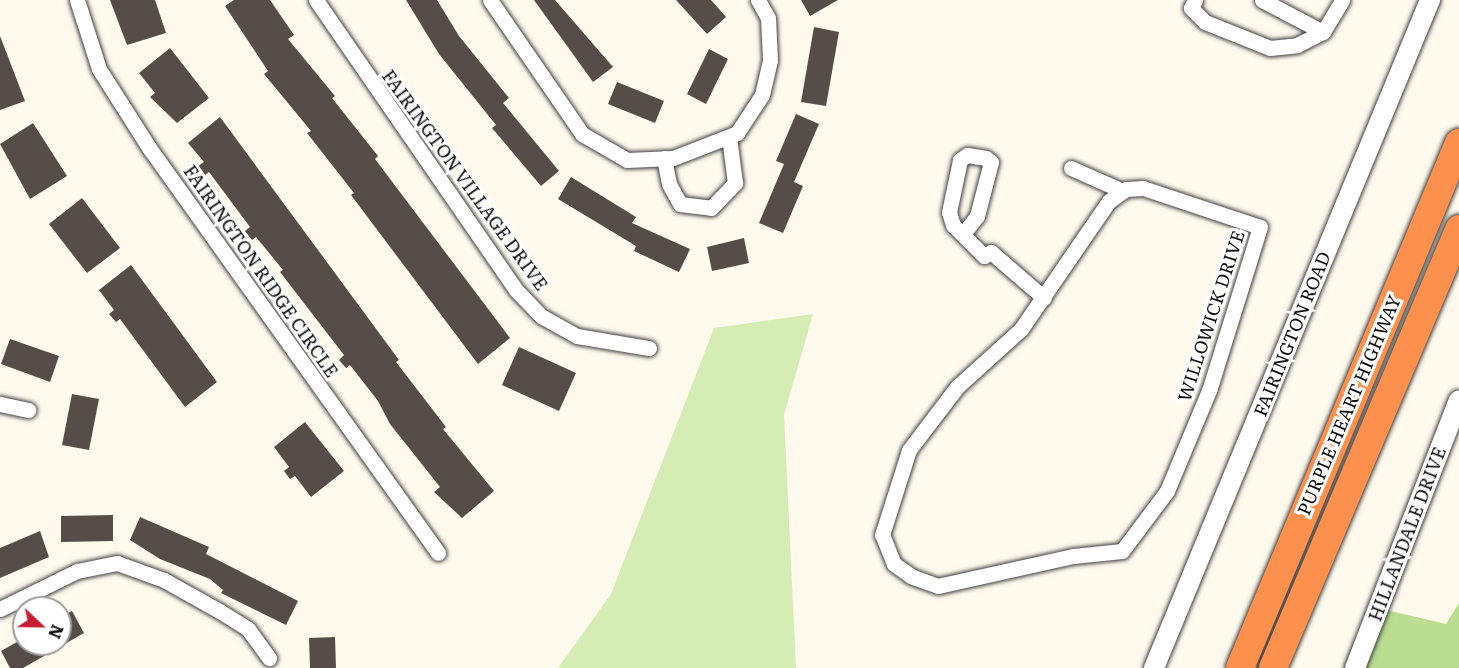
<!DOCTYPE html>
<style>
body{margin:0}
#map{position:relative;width:1459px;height:668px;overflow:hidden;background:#fffaed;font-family:Literata,serif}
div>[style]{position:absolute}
.green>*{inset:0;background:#d5ecb4}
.forest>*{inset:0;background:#badd92}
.building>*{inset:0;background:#564d49}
.roads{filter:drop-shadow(0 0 2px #404040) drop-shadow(0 0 2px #404040)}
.minor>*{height:15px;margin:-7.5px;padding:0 7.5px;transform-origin:7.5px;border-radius:7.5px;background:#fff}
.tertiary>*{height:20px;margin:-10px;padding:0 10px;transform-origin:10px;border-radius:10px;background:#fff}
.motorway>*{height:28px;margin:-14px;padding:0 14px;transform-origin:14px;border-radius:14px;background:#fd904d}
span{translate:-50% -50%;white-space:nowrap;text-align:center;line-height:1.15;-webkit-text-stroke:6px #fff;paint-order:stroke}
.street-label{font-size:18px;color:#0d0d0d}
.north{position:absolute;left:12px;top:596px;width:60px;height:60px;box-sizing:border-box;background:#fff;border:2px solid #9e9e9e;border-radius:50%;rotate:112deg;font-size:16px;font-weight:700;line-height:24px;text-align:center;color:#0d0d0d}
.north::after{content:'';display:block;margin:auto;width:21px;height:27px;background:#c51d31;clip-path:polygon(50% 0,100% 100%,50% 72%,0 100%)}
</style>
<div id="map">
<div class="green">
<div style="clip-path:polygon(813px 314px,784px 415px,796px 668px,558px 668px,611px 594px,714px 328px)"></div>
</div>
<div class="forest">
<div style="clip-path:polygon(1459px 603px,1459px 668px,1343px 668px,1369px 606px,1446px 624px)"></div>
</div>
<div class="building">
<div style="clip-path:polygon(110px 0,155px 0,166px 33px,127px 45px)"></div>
<div style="clip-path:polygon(234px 0,270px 0,294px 35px,288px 39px,335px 96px,332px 98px,378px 156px,375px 159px,510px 338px,478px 364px,351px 195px,354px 193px,307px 133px,311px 131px,264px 74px,268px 71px,225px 6px)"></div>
<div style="clip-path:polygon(406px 0,437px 0,459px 36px,509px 98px,503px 103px,559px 171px,541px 186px,492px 128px,496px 125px,439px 54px)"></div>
<div style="clip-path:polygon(534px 0,555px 0,613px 67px,593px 82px)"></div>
<div style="clip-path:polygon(676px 0,711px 0,726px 17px,707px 34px)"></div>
<div style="clip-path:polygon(801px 0,838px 0,810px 16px)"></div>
<div style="clip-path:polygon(814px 27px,839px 32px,826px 106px,801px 102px)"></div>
<div style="clip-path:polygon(0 36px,25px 101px,0 110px)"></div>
<div style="clip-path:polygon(170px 48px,209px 98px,177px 123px,150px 97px,155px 93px,139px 73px)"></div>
<div style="clip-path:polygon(709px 49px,728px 59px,706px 104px,687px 94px)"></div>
<div style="clip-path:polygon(617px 82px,664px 101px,655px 123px,608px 104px)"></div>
<div style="clip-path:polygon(796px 114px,819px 124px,794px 182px,803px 186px,783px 233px,759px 223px,784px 164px,776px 161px)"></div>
<div style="clip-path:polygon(220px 117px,399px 360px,396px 362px,446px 427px,443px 429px,494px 491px,462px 518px,434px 492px,440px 487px,390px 424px,378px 401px,350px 365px,346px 368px,339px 360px,344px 355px,280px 272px,283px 270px,256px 237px,252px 240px,245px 231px,250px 227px,209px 172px,205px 175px,198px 166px,204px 162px,188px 143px)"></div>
<div style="clip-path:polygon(33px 123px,67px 176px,30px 199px,0 144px)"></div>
<div style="clip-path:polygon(571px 177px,636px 217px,632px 223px,690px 249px,679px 272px,634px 251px,636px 246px,558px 199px)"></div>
<div style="clip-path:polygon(82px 198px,120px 248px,87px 273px,49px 224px)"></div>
<div style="clip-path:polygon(744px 238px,749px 263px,712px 271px,707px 247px)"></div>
<div style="clip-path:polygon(131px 265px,217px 382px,185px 407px,120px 319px,116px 322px,109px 314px,114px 310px,99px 290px)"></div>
<div style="clip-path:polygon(10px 339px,59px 356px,50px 382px,1px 364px)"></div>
<div style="clip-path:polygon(519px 347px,576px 373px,559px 411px,502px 385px)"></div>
<div style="clip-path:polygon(72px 394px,99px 399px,89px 450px,62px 445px)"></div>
<div style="clip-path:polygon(305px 422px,344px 471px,311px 497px,295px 476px,290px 479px,284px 471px,289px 467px,274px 447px)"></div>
<div style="clip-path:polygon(113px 515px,113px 541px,61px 542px,61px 516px)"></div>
<div style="clip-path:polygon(140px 517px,209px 547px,206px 554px,298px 601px,286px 625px,221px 593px,223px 590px,210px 579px,160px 559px,130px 540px)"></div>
<div style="clip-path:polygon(40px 531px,49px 557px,0 578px,0 548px)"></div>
<div style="clip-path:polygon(72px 611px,84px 633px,23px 668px,10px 668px,1px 651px,24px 638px,24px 644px,60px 644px,60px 617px)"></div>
<div style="clip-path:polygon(335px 637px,336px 668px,310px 668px,309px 638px)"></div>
</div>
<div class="roads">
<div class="minor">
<div style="left:77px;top:0;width:72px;rotate:72.3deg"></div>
<div style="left:99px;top:69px;width:95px;rotate:57.5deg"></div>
<div style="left:150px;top:149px;width:496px;rotate:54.5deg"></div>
<div style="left:316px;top:0;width:352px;rotate:55.4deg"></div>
<div style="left:516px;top:290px;width:36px;rotate:46deg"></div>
<div style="left:541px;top:316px;width:41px;rotate:29.1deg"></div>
<div style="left:577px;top:336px;width:73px;rotate:9.5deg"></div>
<div style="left:490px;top:0;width:163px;rotate:55.5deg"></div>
<div style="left:582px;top:134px;width:52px;rotate:30deg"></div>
<div style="left:627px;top:160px;width:46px;rotate:-2.5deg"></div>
<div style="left:673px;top:158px;width:69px;rotate:-21.3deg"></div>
<div style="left:737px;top:133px;width:45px;rotate:-56.7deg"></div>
<div style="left:762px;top:95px;width:36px;rotate:-77deg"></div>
<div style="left:770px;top:60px;width:42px;rotate:-92.7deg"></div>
<div style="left:768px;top:18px;width:21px;rotate:-119deg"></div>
<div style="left:1195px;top:0;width:9px;rotate:117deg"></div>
<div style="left:1191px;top:8px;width:20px;rotate:45deg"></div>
<div style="left:1205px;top:22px;width:70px;rotate:21.8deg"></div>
<div style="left:1270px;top:48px;width:27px;rotate:-6deg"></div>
<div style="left:1297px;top:45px;width:29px;rotate:-27deg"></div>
<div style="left:1323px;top:32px;width:37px;rotate:-59deg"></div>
<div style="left:1262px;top:0;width:69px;rotate:27.7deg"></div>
<div style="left:664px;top:158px;width:26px;rotate:79deg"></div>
<div style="left:669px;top:184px;width:23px;rotate:61deg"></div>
<div style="left:680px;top:204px;width:31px;rotate:7deg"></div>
<div style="left:711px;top:208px;width:35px;rotate:-46deg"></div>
<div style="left:735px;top:183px;width:46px;rotate:-97.4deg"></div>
<div style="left:1071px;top:168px;width:57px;rotate:23.9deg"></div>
<div style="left:1143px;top:188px;width:123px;rotate:18.4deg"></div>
<div style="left:1260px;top:227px;width:169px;rotate:107.3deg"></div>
<div style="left:1210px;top:388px;width:112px;rotate:112.7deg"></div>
<div style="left:1167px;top:491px;width:75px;rotate:126.9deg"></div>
<div style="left:1122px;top:551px;width:49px;rotate:174.2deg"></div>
<div style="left:1073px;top:556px;width:138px;rotate:167.5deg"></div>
<div style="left:938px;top:586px;width:29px;rotate:-160deg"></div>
<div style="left:911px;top:576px;width:21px;rotate:-145deg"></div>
<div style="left:894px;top:564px;width:31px;rotate:-112deg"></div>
<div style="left:882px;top:535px;width:89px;rotate:-72.4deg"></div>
<div style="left:909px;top:450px;width:79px;rotate:-52.7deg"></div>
<div style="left:957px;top:387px;width:86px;rotate:-42.2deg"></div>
<div style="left:1021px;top:329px;width:155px;rotate:-55.5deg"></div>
<div style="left:1109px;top:201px;width:21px;rotate:-35deg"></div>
<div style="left:1126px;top:189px;width:17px;rotate:-3deg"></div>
<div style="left:963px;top:234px;width:23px;rotate:-52deg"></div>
<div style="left:977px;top:216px;width:56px;rotate:-75.5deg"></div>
<div style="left:991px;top:162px;width:6px;rotate:-141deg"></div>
<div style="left:986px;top:158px;width:19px;rotate:-171deg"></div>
<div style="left:967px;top:155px;width:9px;rotate:144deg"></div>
<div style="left:960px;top:160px;width:53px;rotate:101.9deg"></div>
<div style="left:949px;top:212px;width:14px;rotate:73deg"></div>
<div style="left:953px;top:225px;width:44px;rotate:45deg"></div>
<div style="left:984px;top:256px;width:8px;rotate:-30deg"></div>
<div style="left:991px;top:252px;width:70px;rotate:41deg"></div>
<div style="left:0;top:404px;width:29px;rotate:12deg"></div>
<div style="left:0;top:609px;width:86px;rotate:-26.3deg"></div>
<div style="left:77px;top:571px;width:41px;rotate:-11.3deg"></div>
<div style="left:117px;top:563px;width:50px;rotate:19.9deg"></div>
<div style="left:164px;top:580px;width:65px;rotate:29.3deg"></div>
<div style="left:221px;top:612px;width:32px;rotate:32deg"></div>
<div style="left:248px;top:629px;width:36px;rotate:54deg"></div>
</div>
<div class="tertiary">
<div style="left:1154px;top:668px;width:723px;rotate:-67.55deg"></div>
<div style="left:1355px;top:668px;width:287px;rotate:-68.8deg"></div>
</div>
<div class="motorway">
<div style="left:1240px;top:668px;width:569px;rotate:-67.36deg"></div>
<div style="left:1273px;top:668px;width:477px;rotate:-67deg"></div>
</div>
</div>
<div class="street-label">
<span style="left:465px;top:180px;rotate:54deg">FAIRINGTON VILLAGE DRIVE</span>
<span style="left:261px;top:271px;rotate:55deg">FAIRINGTON RIDGE CIRCLE</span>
<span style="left:1211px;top:316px;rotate:-72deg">WILLOWICK DRIVE</span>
<span style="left:1292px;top:334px;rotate:-68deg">FAIRINGTON ROAD</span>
<span style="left:1349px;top:405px;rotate:-67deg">PURPLE HEART HIGHWAY</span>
<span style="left:1407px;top:534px;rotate:-69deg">HILLANDALE DRIVE</span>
</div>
<div class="north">N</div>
</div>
